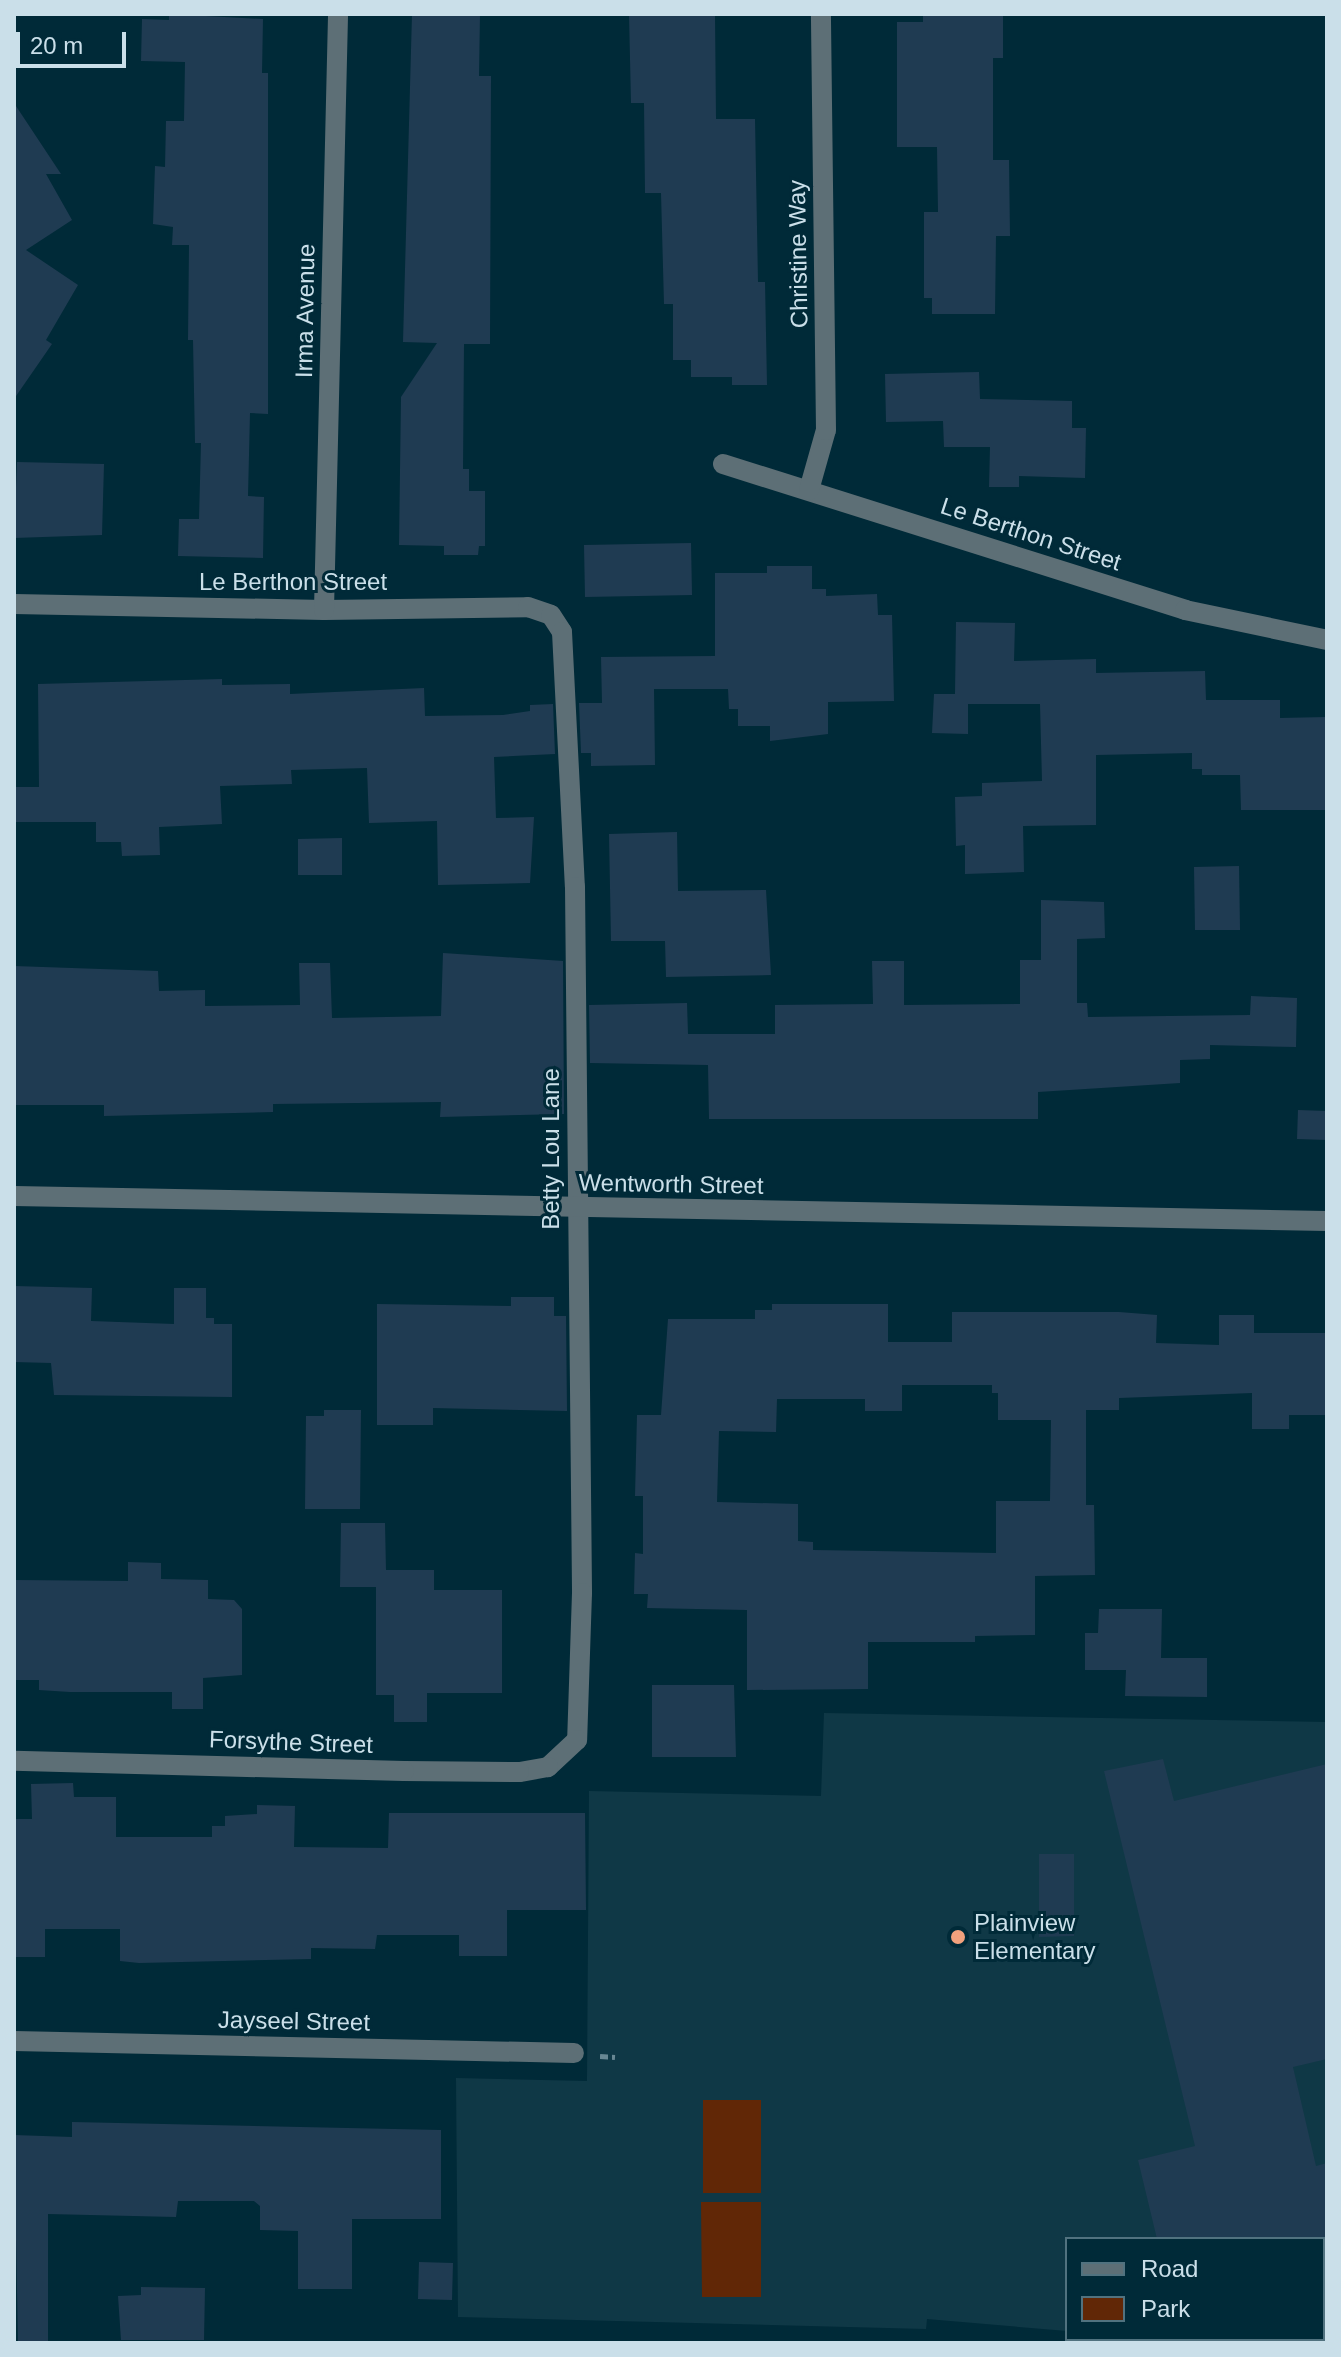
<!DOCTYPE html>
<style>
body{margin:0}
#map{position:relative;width:1341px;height:2357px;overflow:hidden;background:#002a38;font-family:Helvetica,sans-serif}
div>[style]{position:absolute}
.built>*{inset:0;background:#0f3846}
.green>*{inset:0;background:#612706}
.building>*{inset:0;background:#1f3b52}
.path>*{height:5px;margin-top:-2.5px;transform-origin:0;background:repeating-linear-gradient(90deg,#688793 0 8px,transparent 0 12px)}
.minor>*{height:20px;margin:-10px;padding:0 10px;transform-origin:10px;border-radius:10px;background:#5d6f76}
.dots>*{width:22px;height:22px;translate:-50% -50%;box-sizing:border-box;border:4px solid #002a38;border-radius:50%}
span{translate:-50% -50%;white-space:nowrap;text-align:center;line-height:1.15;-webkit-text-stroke:6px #002a38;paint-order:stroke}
.street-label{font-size:24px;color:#cadfe9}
.poi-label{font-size:24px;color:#cadfe9}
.left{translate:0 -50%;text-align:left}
.frame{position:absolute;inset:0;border:16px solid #cadfe9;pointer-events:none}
.legend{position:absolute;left:1065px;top:2237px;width:260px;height:104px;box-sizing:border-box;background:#002a38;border:2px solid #51727f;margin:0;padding:10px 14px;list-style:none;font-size:24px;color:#cadfe9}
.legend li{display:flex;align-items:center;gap:16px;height:40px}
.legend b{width:40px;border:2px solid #51727f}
.scale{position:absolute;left:16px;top:32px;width:110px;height:36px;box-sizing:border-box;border:4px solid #cadfe9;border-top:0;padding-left:10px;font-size:24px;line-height:28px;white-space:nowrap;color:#cadfe9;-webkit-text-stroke:6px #002a38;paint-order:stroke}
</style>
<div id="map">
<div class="built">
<div style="clip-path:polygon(824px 1713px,1327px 1722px,1327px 2336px,1323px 2239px,1067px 2239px,1067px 2331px,927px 2319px,926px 2329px,458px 2317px,456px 2078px,587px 2081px,589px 1791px,821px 1796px)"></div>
</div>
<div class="green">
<div style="clip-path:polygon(703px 2100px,761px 2100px,761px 2193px,703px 2193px)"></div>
<div style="clip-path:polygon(701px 2202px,761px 2202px,761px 2297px,702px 2297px)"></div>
</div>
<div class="building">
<div style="clip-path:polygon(169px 14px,263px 19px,262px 73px,268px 73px,268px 414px,250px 413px,248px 496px,264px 497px,263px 558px,178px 556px,179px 519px,199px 519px,201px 443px,195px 443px,193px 340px,188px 340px,189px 245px,172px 245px,173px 227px,153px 224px,155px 166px,165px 167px,166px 121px,184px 121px,185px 62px,141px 61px,142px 19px,169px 20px)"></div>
<div style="clip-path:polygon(412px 14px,480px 14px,479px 76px,491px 76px,490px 344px,464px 344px,463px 469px,469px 469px,469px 491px,485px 491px,485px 546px,479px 546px,478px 555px,444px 555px,444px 546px,399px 545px,401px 397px,437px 343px,403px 342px)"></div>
<div style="clip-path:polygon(629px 14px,715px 15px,716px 119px,755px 119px,758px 282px,765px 282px,767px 385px,732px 385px,732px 377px,691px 377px,691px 360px,673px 360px,673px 304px,664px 304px,661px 193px,645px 193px,644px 103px,631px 103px)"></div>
<div style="clip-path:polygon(923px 14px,1003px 16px,1003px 58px,993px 58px,993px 160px,1009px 160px,1010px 236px,996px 236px,995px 314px,932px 314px,932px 298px,924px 298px,924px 212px,938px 212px,937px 147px,897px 147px,897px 22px,923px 22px)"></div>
<div style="clip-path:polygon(14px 103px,61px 174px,46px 174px,72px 220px,26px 250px,78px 285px,46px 340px,52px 344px,14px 399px)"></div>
<div style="clip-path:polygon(979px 372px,980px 399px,1072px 401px,1072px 428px,1086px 428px,1085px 478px,1019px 476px,1019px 487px,989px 487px,990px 447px,944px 447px,943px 421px,886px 422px,885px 374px)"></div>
<div style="clip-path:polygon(17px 462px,104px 464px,102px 535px,14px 538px)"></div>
<div style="clip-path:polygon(691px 543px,692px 595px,585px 597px,584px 545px)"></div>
<div style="clip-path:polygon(767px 566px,812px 566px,812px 589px,826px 589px,826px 596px,877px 594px,878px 615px,892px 615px,894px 701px,828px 702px,828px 734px,770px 741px,770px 726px,738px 726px,738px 709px,729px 709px,728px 689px,654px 689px,655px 765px,591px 766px,591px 753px,581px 753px,579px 703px,602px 703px,601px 657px,715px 656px,715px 573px,767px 573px)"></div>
<div style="clip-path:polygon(956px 622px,1015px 623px,1014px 661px,1096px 659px,1096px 673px,1205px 671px,1206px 700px,1280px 700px,1280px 718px,1327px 717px,1327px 810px,1241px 810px,1240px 775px,1202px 775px,1202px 769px,1192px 769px,1192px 753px,1096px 755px,1096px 825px,1023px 826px,1024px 872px,965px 874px,965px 845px,956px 846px,955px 797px,982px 796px,982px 783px,1042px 781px,1040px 704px,968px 704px,968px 734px,932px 733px,934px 694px,955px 694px)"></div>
<div style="clip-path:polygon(222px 679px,222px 685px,290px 684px,290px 694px,424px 688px,425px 716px,503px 715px,530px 711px,530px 705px,553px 704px,555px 754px,494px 757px,496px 818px,534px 817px,530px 883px,438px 885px,437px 821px,369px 823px,367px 768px,291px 770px,292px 784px,220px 786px,222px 824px,159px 827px,160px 855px,122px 856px,121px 842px,96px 842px,96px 822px,14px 822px,14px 787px,39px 787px,38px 684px)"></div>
<div style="clip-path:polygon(677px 832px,678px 891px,766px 890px,771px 975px,666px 977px,665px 941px,611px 941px,609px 834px)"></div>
<div style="clip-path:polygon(342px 838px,342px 875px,298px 875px,298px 839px)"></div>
<div style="clip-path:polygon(1239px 866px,1240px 930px,1195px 930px,1194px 867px)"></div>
<div style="clip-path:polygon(1041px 900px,1104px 902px,1105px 938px,1077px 939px,1077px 1003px,1087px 1003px,1088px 1017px,1250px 1015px,1251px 996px,1297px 998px,1296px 1047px,1210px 1045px,1210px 1059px,1180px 1060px,1180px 1083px,1038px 1092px,1038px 1119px,709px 1119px,708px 1065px,590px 1063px,589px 1005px,687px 1003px,688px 1034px,775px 1034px,775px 1005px,873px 1004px,872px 961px,904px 961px,904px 1005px,1020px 1004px,1020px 960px,1041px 960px)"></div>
<div style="clip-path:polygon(443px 953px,563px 961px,564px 1114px,440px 1117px,441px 1102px,273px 1104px,273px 1112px,104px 1116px,104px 1105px,14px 1105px,14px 966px,158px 971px,159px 991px,205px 990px,205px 1006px,300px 1005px,299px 963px,330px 963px,332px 1018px,441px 1016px)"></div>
<div style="clip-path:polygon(1298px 1110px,1327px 1111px,1327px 1140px,1297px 1139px)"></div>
<div style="clip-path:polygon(14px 1286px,92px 1288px,91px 1321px,174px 1324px,174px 1288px,206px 1288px,206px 1318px,214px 1318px,214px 1324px,232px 1324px,232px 1397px,54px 1395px,51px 1363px,14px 1362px)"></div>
<div style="clip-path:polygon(511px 1297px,554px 1297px,554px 1316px,566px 1316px,567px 1411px,433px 1408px,433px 1425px,377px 1425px,377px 1304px,511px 1306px)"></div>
<div style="clip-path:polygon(evenodd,772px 1304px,888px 1304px,888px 1342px,952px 1342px,952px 1312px,1119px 1312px,1157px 1315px,1156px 1343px,1219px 1345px,1219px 1315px,1254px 1315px,1254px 1333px,1327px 1333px,1327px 1415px,1289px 1415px,1289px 1429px,1252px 1429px,1252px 1393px,1119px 1398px,1119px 1410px,1086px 1410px,1086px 1505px,1094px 1505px,1095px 1575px,1035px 1576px,1035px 1635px,975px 1636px,975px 1642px,868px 1642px,868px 1689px,747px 1690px,747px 1610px,647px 1608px,648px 1594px,634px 1594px,635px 1553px,643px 1554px,643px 1496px,635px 1496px,637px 1415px,661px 1415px,668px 1319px,755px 1319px,755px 1310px,772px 1310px,772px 1304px,902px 1385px,992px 1385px,992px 1393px,998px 1393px,998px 1420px,1051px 1420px,1050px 1501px,996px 1501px,996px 1553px,813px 1550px,813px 1542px,798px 1541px,798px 1504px,717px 1502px,719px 1431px,776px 1432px,777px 1399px,865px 1399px,865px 1411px,902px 1411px,902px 1385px)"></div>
<div style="clip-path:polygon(324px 1410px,361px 1410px,360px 1509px,305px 1509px,306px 1416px,324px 1416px)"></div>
<div style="clip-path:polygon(341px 1523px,385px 1523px,386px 1570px,434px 1570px,434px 1590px,502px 1590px,502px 1693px,427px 1693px,427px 1722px,394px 1722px,394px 1695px,376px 1695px,376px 1587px,340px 1587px)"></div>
<div style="clip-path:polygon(128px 1562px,161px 1563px,161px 1579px,208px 1580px,208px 1599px,234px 1600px,242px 1609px,242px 1675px,203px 1678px,203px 1709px,172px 1709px,172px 1692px,70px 1692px,39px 1690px,39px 1680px,14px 1680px,14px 1580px,128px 1581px)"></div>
<div style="clip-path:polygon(1099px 1609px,1162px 1609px,1161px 1658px,1207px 1658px,1207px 1697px,1125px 1696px,1126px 1670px,1085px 1670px,1085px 1633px,1098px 1633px)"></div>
<div style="clip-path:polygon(652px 1685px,734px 1685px,736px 1757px,652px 1757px)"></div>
<div style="clip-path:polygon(1163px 1759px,1174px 1801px,1327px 1764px,1327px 2059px,1293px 2067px,1316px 2166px,1327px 2163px,1327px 2239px,1157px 2239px,1138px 2160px,1195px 2146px,1104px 1771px)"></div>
<div style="clip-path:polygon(73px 1783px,74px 1797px,116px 1797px,116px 1837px,212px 1837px,212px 1826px,225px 1826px,225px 1816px,257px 1814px,257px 1805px,295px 1806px,294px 1847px,388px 1848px,389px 1813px,585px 1813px,586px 1910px,507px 1910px,507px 1956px,459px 1956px,459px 1935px,377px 1935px,375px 1949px,311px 1948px,311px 1959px,139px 1963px,120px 1961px,120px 1929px,45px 1929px,45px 1957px,14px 1957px,14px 1819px,32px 1819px,31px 1784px)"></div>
<div style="clip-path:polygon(1039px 1854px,1074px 1854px,1074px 1936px,1039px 1937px)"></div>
<div style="clip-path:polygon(72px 2122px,441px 2130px,441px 2219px,352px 2219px,352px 2289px,298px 2289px,298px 2231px,260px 2230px,260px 2206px,254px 2201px,178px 2201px,176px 2217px,48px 2214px,48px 2343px,18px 2343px,14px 2135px,72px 2137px)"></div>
<div style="clip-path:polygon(419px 2262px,453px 2263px,452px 2300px,418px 2299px)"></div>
<div style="clip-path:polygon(141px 2287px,205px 2288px,204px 2340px,121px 2340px,118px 2296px,141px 2295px)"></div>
</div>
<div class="path">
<div style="left:600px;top:2056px;width:15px;rotate:4deg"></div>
</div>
<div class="minor">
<div style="left:723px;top:464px;width:485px;rotate:17.5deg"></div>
<div style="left:1185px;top:610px;width:145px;rotate:11.9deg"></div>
<div style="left:809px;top:490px;width:62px;rotate:-74.2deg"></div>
<div style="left:826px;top:430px;width:416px;rotate:-90.7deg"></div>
<div style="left:14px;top:604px;width:310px;rotate:1.1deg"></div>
<div style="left:324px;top:610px;width:204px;rotate:-0.8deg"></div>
<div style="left:528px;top:607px;width:24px;rotate:19deg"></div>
<div style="left:551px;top:615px;width:20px;rotate:57deg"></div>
<div style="left:562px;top:632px;width:255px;rotate:87.1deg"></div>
<div style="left:575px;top:887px;width:706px;rotate:89.43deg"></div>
<div style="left:582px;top:1593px;width:147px;rotate:91.9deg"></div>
<div style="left:577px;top:1740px;width:40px;rotate:137deg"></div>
<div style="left:548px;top:1767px;width:29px;rotate:170deg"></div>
<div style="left:519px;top:1772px;width:115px;rotate:-179.5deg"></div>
<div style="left:404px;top:1771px;width:390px;rotate:-178.5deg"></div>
<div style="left:324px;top:610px;width:596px;rotate:-88.65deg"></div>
<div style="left:14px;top:1196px;width:1313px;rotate:1.09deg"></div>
<div style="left:14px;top:2041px;width:560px;rotate:1.23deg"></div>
</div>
<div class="dots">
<div style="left:958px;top:1937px;background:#f1a17d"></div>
</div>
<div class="street-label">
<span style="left:798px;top:254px;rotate:-91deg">Christine Way</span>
<span style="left:305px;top:311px;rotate:-89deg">Irma Avenue</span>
<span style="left:1031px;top:534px;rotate:18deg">Le Berthon Street</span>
<span style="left:293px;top:582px">Le Berthon Street</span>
<span style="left:551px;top:1149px;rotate:-90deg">Betty Lou Lane</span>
<span style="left:671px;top:1184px;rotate:1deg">Wentworth Street</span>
<span style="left:291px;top:1742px;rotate:2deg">Forsythe Street</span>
<span style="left:294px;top:2021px;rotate:1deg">Jayseel Street</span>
</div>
<div class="poi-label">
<span class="left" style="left:974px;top:1937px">Plainview<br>Elementary</span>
</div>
<div class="frame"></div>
<ul class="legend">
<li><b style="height:10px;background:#5d6f76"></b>Road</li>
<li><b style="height:22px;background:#612706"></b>Park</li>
</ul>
<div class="scale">20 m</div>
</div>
